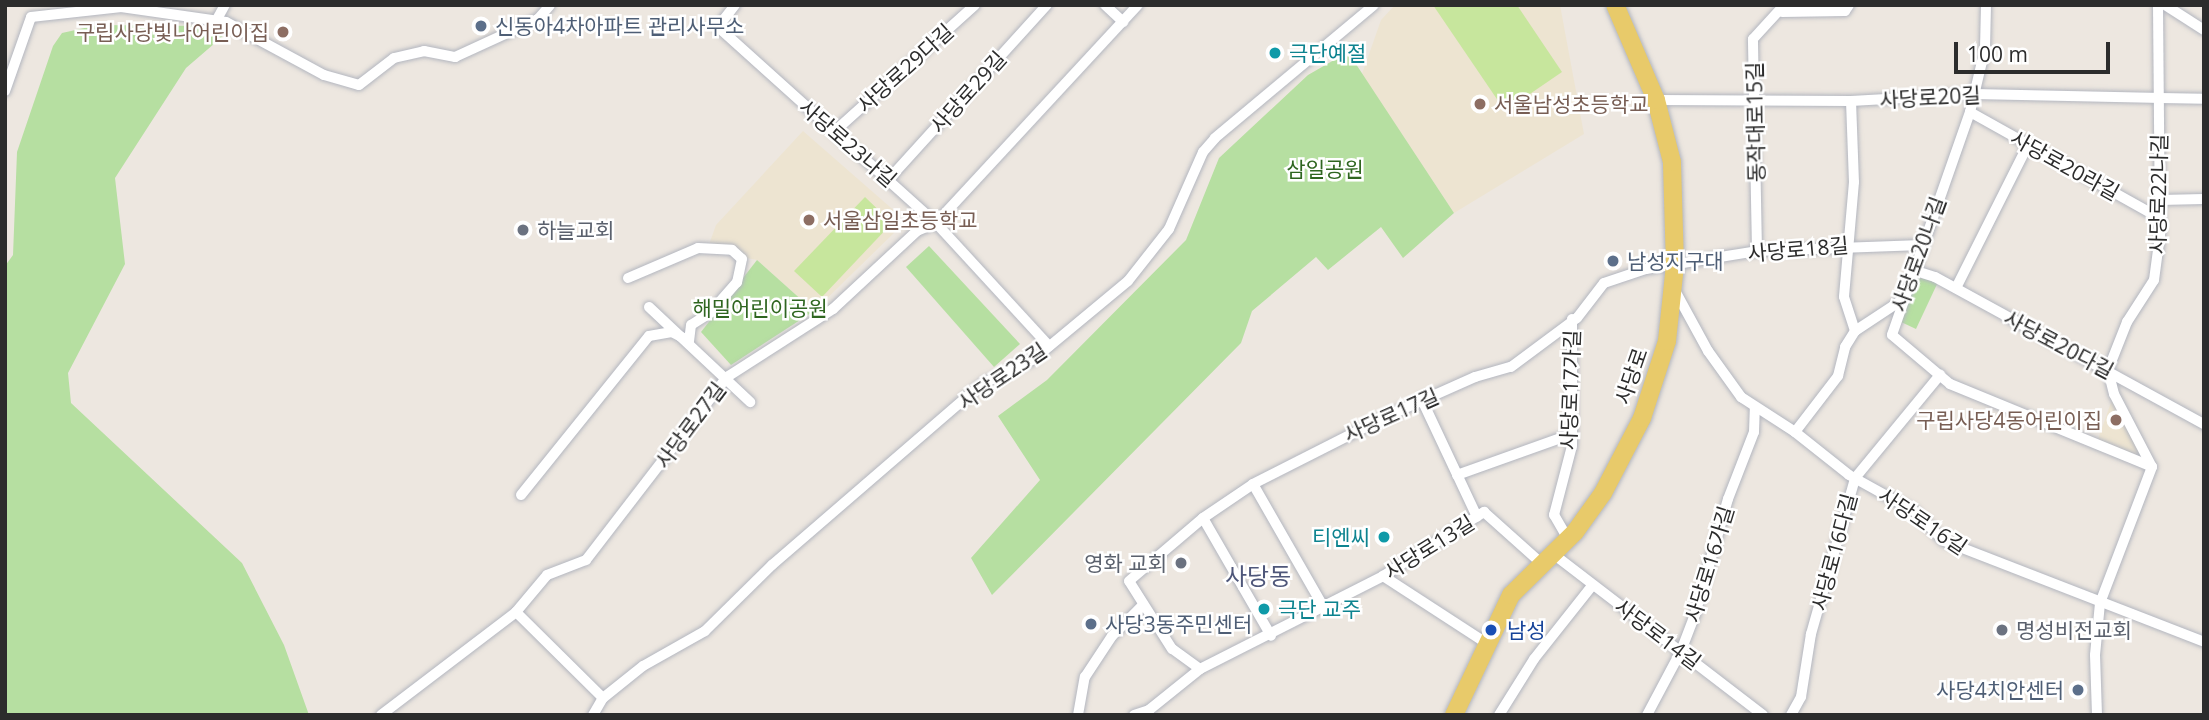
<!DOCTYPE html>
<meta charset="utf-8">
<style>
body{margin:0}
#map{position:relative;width:2209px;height:720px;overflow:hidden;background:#ede7e0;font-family:"Open Sans","Noto Sans KR",sans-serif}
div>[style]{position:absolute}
.education>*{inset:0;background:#ede4d1}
.green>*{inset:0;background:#b6dfa1}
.pitch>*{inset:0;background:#c7e69d}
.roads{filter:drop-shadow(0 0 2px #b3b6bf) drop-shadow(0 0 2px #b3b6bf)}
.street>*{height:10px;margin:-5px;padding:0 5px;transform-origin:5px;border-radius:5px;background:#fff}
.primary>*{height:18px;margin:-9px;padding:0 9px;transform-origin:9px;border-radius:9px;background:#e8ca6a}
.dots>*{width:19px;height:19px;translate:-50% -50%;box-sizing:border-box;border:4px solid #fff;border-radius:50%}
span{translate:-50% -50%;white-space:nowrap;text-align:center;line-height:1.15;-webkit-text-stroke:5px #fff;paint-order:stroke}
.service-label{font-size:21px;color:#4e5e75}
.left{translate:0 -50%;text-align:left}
.right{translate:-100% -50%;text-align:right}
.education-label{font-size:21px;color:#785e54}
.culture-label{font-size:21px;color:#0d838f}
.street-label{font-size:21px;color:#2c2c2c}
.park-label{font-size:21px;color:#2f6620}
.worship-label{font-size:21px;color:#5b616d}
.transit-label{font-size:21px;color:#164399}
.quarter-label{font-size:24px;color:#4f577a}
.frame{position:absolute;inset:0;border:7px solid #2c2c2c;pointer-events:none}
.scale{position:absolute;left:1954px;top:42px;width:156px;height:32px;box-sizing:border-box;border:4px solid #2c2c2c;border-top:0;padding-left:9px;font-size:21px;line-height:24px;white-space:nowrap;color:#2c2c2c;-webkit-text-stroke:5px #fff;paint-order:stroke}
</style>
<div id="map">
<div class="education">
<div style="clip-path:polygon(1395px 5px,1560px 5px,1584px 134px,1454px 213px,1362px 74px,1381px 20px)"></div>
<div style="clip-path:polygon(803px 131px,898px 214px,897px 230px,814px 311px,757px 260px,707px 250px,716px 225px)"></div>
<div style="clip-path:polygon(2114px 394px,2152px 467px,2096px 445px)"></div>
</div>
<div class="green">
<div style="clip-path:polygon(98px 25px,205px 26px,219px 30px,222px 37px,186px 68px,115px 178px,125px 264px,68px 373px,71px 403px,242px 563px,284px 645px,309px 715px,5px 715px,5px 266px,13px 255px,17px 152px,53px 46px,62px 33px)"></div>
<div style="clip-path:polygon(1348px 52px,1454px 213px,1403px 258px,1381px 227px,1328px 270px,1316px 257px,1252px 311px,1241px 343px,992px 595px,971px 558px,1040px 480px,998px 416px,1047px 380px,1186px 240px,1219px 158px,1308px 75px)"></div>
<div style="clip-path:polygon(929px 246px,1020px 344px,994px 367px,906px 267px)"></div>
<div style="clip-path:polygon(757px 260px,814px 311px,731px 365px,701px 332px)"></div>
<div style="clip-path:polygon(1916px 277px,1938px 282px,1916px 329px,1901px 322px)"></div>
</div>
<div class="pitch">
<div style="clip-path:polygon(1433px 5px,1517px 5px,1562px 72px,1505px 111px)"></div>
<div style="clip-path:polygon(865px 197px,892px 223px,822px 297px,794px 271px)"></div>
</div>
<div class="roads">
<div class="street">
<div style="left:735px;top:5px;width:28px;rotate:128deg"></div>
<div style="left:718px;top:27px;width:293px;rotate:42deg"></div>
<div style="left:936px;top:223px;width:167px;rotate:47.4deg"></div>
<div style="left:1105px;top:5px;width:25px;rotate:43deg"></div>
<div style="left:1986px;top:5px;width:44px;rotate:91.3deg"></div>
<div style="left:1985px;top:49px;width:65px;rotate:103.4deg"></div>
<div style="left:1970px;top:112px;width:236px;rotate:109.3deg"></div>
<div style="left:1892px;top:335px;width:76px;rotate:40.2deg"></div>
<div style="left:1950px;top:384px;width:218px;rotate:22.3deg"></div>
<div style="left:2165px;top:5px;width:46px;rotate:32.7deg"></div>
<div style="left:1782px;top:12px;width:63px;rotate:-0.9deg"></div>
<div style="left:1845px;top:11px;width:7px;rotate:-56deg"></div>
<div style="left:216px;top:21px;width:18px;rotate:-61deg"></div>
<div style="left:5px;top:91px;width:78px;rotate:-70.6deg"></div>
<div style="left:31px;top:17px;width:91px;rotate:-6.3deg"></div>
<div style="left:121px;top:7px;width:106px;rotate:8.1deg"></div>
<div style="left:226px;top:22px;width:111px;rotate:28.4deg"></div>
<div style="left:324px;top:75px;width:36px;rotate:16deg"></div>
<div style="left:359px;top:85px;width:44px;rotate:-37.6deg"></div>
<div style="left:394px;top:58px;width:31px;rotate:-13deg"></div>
<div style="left:424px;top:51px;width:32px;rotate:11deg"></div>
<div style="left:455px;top:57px;width:91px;rotate:-24.6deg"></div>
<div style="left:538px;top:19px;width:18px;rotate:-49deg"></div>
<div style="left:1656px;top:100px;width:195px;rotate:0.3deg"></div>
<div style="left:1851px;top:101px;width:123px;rotate:-3.3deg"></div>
<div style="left:1974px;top:94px;width:230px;rotate:1.2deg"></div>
<div style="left:1851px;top:101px;width:81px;rotate:87.9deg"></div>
<div style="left:1854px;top:182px;width:115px;rotate:95deg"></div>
<div style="left:1844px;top:297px;width:36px;rotate:72deg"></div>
<div style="left:1970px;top:112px;width:218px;rotate:29.2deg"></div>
<div style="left:835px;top:131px;width:188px;rotate:-42deg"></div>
<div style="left:889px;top:179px;width:235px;rotate:-47.8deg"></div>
<div style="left:2160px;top:200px;width:44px;rotate:-1.3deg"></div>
<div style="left:1757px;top:251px;width:212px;rotate:-91.1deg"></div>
<div style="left:1753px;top:39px;width:46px;rotate:-47.6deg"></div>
<div style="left:1913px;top:270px;width:23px;rotate:18deg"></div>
<div style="left:1935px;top:277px;width:307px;rotate:28.7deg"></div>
<div style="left:628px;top:278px;width:76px;rotate:-23.2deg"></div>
<div style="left:698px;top:248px;width:34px;rotate:3deg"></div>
<div style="left:732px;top:250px;width:13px;rotate:42deg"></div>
<div style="left:742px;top:259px;width:24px;rotate:102deg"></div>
<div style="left:737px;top:282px;width:41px;rotate:131.1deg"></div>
<div style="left:710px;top:313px;width:22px;rotate:148deg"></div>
<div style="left:691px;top:325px;width:16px;rotate:97deg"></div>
<div style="left:1673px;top:287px;width:73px;rotate:61.3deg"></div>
<div style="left:1708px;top:351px;width:57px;rotate:54.3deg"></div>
<div style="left:1741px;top:397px;width:64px;rotate:32.9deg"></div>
<div style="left:1795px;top:432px;width:69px;rotate:38.5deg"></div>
<div style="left:1849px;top:475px;width:74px;rotate:29deg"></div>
<div style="left:1914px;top:511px;width:42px;rotate:45deg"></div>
<div style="left:1944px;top:541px;width:279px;rotate:21.2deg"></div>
<div style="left:1956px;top:288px;width:160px;rotate:-63.3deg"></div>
<div style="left:649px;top:307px;width:139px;rotate:43.2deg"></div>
<div style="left:1422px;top:400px;width:129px;rotate:64.8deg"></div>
<div style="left:1795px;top:432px;width:71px;rotate:-52.5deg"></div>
<div style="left:1838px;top:376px;width:30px;rotate:-76deg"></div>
<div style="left:1845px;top:347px;width:19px;rotate:-58deg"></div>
<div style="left:1855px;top:331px;width:56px;rotate:-33.4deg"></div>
<div style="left:1457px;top:475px;width:122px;rotate:-19.6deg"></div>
<div style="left:1253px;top:484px;width:143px;rotate:60.2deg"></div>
<div style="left:521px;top:495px;width:204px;rotate:-51.2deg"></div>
<div style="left:649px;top:336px;width:23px;rotate:-10deg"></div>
<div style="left:672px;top:332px;width:19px;rotate:28deg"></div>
<div style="left:1203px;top:518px;width:136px;rotate:60deg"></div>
<div style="left:1568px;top:539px;width:28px;rotate:-120deg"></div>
<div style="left:1554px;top:515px;width:71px;rotate:-75.4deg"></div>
<div style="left:1572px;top:446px;width:127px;rotate:-90deg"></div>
<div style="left:1552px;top:553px;width:266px;rotate:37.5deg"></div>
<div style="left:1383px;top:576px;width:123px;rotate:33deg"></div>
<div style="left:516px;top:612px;width:122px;rotate:44.7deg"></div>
<div style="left:1200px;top:669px;width:34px;rotate:-144deg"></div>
<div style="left:1172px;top:649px;width:80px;rotate:-122.3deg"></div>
<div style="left:1129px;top:581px;width:97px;rotate:-40.4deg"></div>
<div style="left:1203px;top:518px;width:60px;rotate:-34.2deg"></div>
<div style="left:1253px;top:484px;width:146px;rotate:-26.9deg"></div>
<div style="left:1383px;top:418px;width:101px;rotate:-24deg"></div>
<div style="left:1475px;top:377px;width:37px;rotate:-16deg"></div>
<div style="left:1511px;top:367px;width:82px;rotate:-36.6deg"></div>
<div style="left:1577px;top:318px;width:44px;rotate:-52.4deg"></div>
<div style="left:1604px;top:283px;width:44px;rotate:-18.4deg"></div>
<div style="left:1646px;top:269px;width:112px;rotate:-9.2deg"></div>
<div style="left:1757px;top:251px;width:165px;rotate:-2.1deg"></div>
<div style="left:381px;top:715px;width:170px;rotate:-37.3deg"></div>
<div style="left:516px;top:612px;width:48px;rotate:-50deg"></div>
<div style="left:547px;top:575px;width:42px;rotate:-21deg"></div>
<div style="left:586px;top:560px;width:231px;rotate:-52.4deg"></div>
<div style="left:727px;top:377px;width:126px;rotate:-32.7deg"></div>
<div style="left:833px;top:309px;width:115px;rotate:-42.9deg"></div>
<div style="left:917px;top:231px;width:21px;rotate:-23deg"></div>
<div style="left:936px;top:223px;width:297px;rotate:-47.2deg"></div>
<div style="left:593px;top:715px;width:20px;rotate:-60deg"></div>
<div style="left:603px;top:698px;width:51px;rotate:-38.7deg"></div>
<div style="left:643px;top:666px;width:71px;rotate:-29.4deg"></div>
<div style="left:705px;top:631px;width:94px;rotate:-44.6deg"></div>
<div style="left:772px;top:565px;width:254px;rotate:-40.8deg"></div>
<div style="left:964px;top:399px;width:26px;rotate:-39deg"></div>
<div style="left:984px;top:383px;width:55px;rotate:-25.6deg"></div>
<div style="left:1034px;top:359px;width:122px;rotate:-39.7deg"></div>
<div style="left:1128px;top:281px;width:66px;rotate:-51.7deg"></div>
<div style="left:1169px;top:229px;width:84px;rotate:-66.2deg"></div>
<div style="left:1203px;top:152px;width:18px;rotate:-49deg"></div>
<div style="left:1215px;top:138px;width:207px;rotate:-39.9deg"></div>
<div style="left:1078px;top:715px;width:39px;rotate:-80deg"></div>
<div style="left:1085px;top:677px;width:49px;rotate:-56.6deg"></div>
<div style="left:1112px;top:636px;width:44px;rotate:-45deg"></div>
<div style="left:1134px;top:715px;width:16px;rotate:-18deg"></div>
<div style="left:1149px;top:710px;width:65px;rotate:-38.8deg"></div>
<div style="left:1200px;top:669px;width:205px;rotate:-26.9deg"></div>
<div style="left:1383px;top:576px;width:120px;rotate:-32.4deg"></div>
<div style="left:1484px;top:512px;width:75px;rotate:41.8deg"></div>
<div style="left:1499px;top:715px;width:66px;rotate:-58deg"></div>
<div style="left:1534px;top:659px;width:92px;rotate:-51.6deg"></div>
<div style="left:1647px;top:715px;width:72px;rotate:-62deg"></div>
<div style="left:1681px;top:651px;width:40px;rotate:-69deg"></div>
<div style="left:1695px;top:614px;width:120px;rotate:-74deg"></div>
<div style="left:1728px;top:499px;width:72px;rotate:-68.8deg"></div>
<div style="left:1754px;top:432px;width:24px;rotate:-88deg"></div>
<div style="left:1791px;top:715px;width:21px;rotate:-61deg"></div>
<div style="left:1801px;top:697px;width:64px;rotate:-81deg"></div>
<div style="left:1811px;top:634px;width:162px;rotate:-74.2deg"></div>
<div style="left:1855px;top:478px;width:134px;rotate:-50.5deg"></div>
<div style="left:2097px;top:715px;width:60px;rotate:-91.9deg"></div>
<div style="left:2095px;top:655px;width:52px;rotate:-84.5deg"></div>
<div style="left:2100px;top:603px;width:146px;rotate:-69.1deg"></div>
<div style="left:2152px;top:467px;width:82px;rotate:-117.5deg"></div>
<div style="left:2114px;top:394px;width:25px;rotate:-104deg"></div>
<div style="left:2108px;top:370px;width:52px;rotate:-68.4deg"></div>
<div style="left:2127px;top:322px;width:50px;rotate:-57.3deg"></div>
<div style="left:2154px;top:280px;width:45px;rotate:-82.4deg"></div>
<div style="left:2160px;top:235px;width:230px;rotate:-90.5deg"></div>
</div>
<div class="primary">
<div style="left:1454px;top:715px;width:133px;rotate:-64.6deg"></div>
<div style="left:1511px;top:595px;width:90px;rotate:-44.5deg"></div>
<div style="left:1575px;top:532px;width:48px;rotate:-54.3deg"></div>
<div style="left:1603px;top:493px;width:85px;rotate:-62.5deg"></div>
<div style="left:1642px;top:418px;width:81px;rotate:-72deg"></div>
<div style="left:1667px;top:341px;width:76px;rotate:-84deg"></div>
<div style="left:1675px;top:265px;width:103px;rotate:-91.7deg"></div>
<div style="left:1672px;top:162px;width:64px;rotate:-104.5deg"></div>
<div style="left:1656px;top:100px;width:103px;rotate:-113.3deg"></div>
</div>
</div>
<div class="dots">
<div style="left:481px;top:26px;background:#5c6f8a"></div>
<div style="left:283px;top:32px;background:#8d6e63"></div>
<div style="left:1275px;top:53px;background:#0f9aa8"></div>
<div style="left:1480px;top:104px;background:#8d6e63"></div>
<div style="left:809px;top:220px;background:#8d6e63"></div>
<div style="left:523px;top:230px;background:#6b7280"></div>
<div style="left:1613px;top:261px;background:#5c6f8a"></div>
<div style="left:2116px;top:420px;background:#8d6e63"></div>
<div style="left:1384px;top:537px;background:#0f9aa8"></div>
<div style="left:1181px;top:563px;background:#6b7280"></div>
<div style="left:1264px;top:609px;background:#0f9aa8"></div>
<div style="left:1091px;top:624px;background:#5c6f8a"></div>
<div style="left:1491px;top:630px;background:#1a4fb4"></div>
<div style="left:2002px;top:630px;background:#6b7280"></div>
<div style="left:2078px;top:690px;background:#5c6f8a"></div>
</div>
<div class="service-label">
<span class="left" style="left:495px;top:26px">신동아4차아파트 관리사무소</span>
<span class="left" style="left:1627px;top:261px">남성지구대</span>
<span class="left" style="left:1105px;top:624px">사당3동주민센터</span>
<span class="right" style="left:2064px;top:690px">사당4치안센터</span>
</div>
<div class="education-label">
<span class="right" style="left:269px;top:32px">구립사당빛나어린이집</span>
<span class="left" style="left:1494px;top:104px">서울남성초등학교</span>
<span class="left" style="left:823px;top:220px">서울삼일초등학교</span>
<span class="right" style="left:2102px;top:420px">구립사당4동어린이집</span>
</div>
<div class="culture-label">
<span class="left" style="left:1289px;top:53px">극단예절</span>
<span class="right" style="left:1370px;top:537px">티엔씨</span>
<span class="left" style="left:1278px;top:609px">극단 교주</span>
</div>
<div class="street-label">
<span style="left:905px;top:68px;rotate:-42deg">사당로29다길</span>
<span style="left:968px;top:92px;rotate:-48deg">사당로29길</span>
<span style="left:1930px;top:97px;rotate:-3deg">사당로20길</span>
<span style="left:1755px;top:122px;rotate:-91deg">동작대로15길</span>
<span style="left:848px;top:143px;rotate:41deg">사당로23나길</span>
<span style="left:2065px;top:165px;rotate:29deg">사당로20라길</span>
<span style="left:2158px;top:194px;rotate:-89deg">사당로22나길</span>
<span style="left:1798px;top:249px;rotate:-5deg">사당로18길</span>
<span style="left:1918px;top:254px;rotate:-70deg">사당로20나길</span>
<span style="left:2059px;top:344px;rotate:28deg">사당로20다길</span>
<span style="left:1002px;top:376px;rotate:-34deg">사당로23길</span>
<span style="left:1631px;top:376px;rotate:-71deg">사당로</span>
<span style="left:1570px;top:390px;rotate:-88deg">사당로17가길</span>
<span style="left:1391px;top:415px;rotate:-24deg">사당로17길</span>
<span style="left:690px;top:425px;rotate:-53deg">사당로27길</span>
<span style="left:1923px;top:521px;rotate:34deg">사당로16길</span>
<span style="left:1429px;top:547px;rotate:-32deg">사당로13길</span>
<span style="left:1834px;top:552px;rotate:-75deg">사당로16다길</span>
<span style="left:1709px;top:564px;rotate:-73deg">사당로16가길</span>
<span style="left:1658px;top:634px;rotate:37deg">사당로14길</span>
</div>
<div class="park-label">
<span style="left:1325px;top:169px">삼일공원</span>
<span style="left:760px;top:308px">해밀어린이공원</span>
</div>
<div class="worship-label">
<span class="left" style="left:537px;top:230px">하늘교회</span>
<span class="right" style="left:1167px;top:563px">영화 교회</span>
<span class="left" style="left:2016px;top:630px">명성비전교회</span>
</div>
<div class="transit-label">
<span class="left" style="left:1507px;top:630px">남성</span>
</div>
<div class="quarter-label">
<span style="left:1258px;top:576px">사당동</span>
</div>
<div class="frame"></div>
<div class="scale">100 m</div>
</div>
